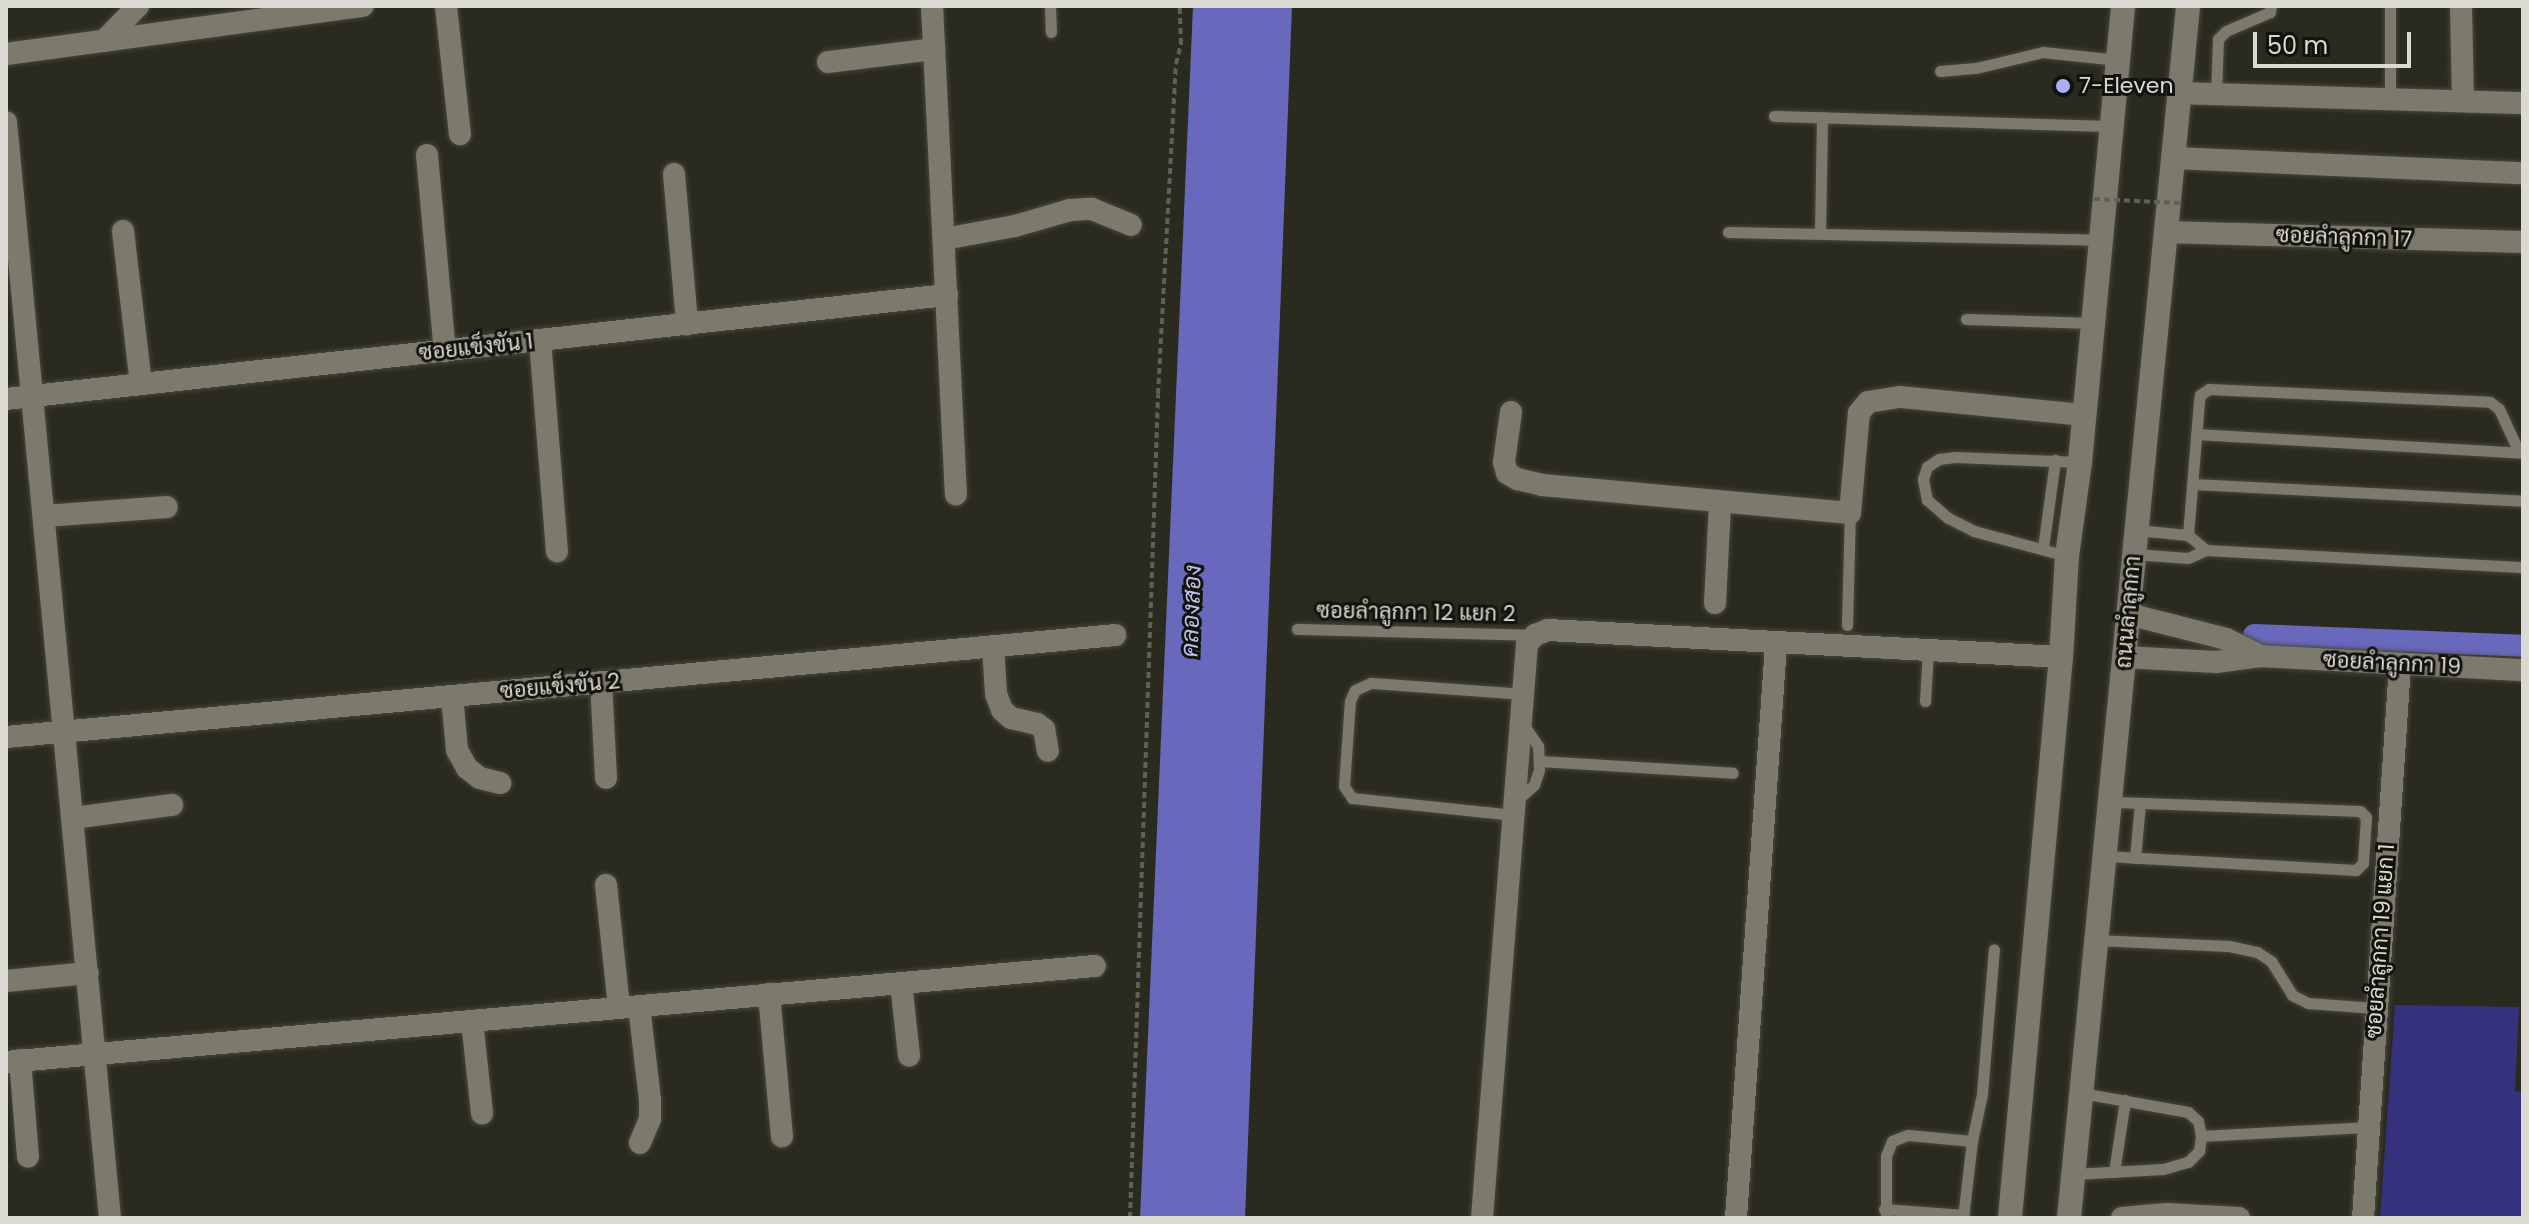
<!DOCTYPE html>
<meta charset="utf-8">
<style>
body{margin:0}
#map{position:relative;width:2529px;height:1224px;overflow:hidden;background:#2b2a1f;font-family:Poppins,Sarabun,sans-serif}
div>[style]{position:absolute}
.green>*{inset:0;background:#36317d}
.water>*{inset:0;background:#6868bd}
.canal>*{height:22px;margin:-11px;padding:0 11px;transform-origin:11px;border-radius:11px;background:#6868bd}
.path>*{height:4px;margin-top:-2px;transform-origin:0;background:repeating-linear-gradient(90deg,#616056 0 6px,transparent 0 10px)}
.roads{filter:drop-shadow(0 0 2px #48473d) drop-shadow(0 0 2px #48473d)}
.lane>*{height:11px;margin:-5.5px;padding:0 5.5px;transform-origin:5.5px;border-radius:5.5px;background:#7c7a6d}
.street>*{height:22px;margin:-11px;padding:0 11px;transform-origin:11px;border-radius:11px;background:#7c7a6d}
.secondary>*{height:24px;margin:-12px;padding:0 12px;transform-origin:12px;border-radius:12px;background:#7c7a6d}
.path-bridge>*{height:4px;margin-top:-2px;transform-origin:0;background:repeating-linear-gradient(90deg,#616056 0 6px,transparent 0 10px)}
.dots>*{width:22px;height:22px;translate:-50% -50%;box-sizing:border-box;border:4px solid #13120d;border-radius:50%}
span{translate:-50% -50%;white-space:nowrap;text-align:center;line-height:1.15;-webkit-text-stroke:6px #13120d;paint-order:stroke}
.poi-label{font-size:22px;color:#dbdad2}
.left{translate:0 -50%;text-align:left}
.street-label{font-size:22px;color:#dbdad2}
.water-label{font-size:24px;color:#bbbfec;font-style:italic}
.frame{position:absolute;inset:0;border:8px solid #dbdad2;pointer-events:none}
.scale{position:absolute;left:2253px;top:32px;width:158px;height:36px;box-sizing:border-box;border:4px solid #dbdad2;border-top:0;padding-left:10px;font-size:24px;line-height:28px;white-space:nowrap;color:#dbdad2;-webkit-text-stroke:6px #13120d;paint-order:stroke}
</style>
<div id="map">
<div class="green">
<div style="clip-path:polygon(2395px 1005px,2519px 1007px,2515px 1091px,2523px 1092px,2523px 1218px,2380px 1218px)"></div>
</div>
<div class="water">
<div style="clip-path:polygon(1193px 6px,1292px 6px,1245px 1218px,1140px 1218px)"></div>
</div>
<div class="canal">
<div style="left:2254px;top:635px;width:269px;rotate:2.3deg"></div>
</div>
<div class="path">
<div style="left:1130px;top:1218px;width:824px;rotate:-88.05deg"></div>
<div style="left:1158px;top:394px;width:330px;rotate:-86.9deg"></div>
<div style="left:1176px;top:64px;width:21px;rotate:-76deg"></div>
<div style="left:1181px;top:44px;width:38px;rotate:-92deg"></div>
</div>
<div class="roads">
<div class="lane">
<div style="left:1050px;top:6px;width:26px;rotate:88deg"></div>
<div style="left:2390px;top:6px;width:93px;rotate:90deg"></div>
<div style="left:1940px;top:71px;width:36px;rotate:-5deg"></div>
<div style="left:1976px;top:68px;width:69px;rotate:-13.4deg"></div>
<div style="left:2043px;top:52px;width:75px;rotate:6.1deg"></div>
<div style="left:2216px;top:94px;width:55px;rotate:-87.9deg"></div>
<div style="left:2218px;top:39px;width:11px;rotate:-45deg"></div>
<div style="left:2226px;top:31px;width:48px;rotate:-23.4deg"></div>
<div style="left:2270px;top:12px;width:6px;rotate:-81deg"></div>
<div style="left:1774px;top:116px;width:337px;rotate:1.7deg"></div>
<div style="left:1728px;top:232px;width:372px;rotate:1.2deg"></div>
<div style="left:1820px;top:233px;width:116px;rotate:-89deg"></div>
<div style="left:1966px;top:319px;width:127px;rotate:1.8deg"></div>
<div style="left:2196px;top:434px;width:328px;rotate:3.3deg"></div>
<div style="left:2193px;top:484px;width:330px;rotate:2.9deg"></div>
<div style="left:2137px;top:530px;width:51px;rotate:5.6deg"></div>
<div style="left:2188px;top:535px;width:23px;rotate:40deg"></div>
<div style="left:2188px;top:535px;width:134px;rotate:-85.3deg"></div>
<div style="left:2199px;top:401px;width:6px;rotate:-81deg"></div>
<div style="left:2200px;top:395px;width:11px;rotate:-34deg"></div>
<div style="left:2209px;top:389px;width:281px;rotate:2.6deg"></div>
<div style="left:2490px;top:402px;width:11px;rotate:38deg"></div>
<div style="left:2499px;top:409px;width:47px;rotate:65.1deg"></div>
<div style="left:2043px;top:548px;width:89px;rotate:-82.2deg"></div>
<div style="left:2134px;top:554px;width:54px;rotate:4.2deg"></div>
<div style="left:2188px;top:558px;width:20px;rotate:-24deg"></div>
<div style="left:2206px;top:550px;width:317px;rotate:3.1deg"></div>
<div style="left:2067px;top:556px;width:96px;rotate:-165deg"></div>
<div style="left:1974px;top:531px;width:29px;rotate:-153deg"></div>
<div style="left:1948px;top:518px;width:28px;rotate:-139deg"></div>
<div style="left:1927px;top:500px;width:21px;rotate:-101deg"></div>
<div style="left:1923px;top:479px;width:13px;rotate:-72deg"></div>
<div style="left:1927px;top:467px;width:14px;rotate:-34deg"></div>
<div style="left:1939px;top:459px;width:16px;rotate:-7deg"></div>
<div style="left:1955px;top:457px;width:125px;rotate:2.3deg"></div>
<div style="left:1847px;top:625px;width:112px;rotate:-88.5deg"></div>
<div style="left:1297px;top:629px;width:238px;rotate:1.4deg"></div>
<div style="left:1925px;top:701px;width:50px;rotate:-86.6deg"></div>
<div style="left:1539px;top:761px;width:194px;rotate:3.5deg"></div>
<div style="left:1515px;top:802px;width:25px;rotate:-42deg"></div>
<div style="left:1534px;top:785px;width:16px;rotate:-72deg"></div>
<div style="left:1539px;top:770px;width:24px;rotate:-92deg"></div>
<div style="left:1538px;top:746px;width:25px;rotate:-124deg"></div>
<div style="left:1514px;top:815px;width:163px;rotate:-174deg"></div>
<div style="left:1352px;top:798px;width:14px;rotate:-124deg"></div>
<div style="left:1344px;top:786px;width:85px;rotate:-86deg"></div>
<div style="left:1350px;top:701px;width:12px;rotate:-66deg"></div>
<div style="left:1355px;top:690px;width:17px;rotate:-24deg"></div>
<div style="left:1371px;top:683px;width:152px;rotate:4.1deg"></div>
<div style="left:2105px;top:856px;width:251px;rotate:3.2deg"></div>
<div style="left:2356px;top:870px;width:10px;rotate:-45deg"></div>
<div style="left:2363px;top:863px;width:46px;rotate:-86.3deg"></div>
<div style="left:2366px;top:817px;width:8px;rotate:-135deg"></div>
<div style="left:2360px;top:811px;width:250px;rotate:-177.9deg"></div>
<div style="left:2135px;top:858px;width:55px;rotate:-84.8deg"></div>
<div style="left:2096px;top:940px;width:133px;rotate:2.6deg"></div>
<div style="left:2229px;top:946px;width:29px;rotate:12deg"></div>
<div style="left:2257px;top:952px;width:17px;rotate:33deg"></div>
<div style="left:2271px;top:961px;width:40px;rotate:58deg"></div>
<div style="left:2292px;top:995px;width:18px;rotate:27deg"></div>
<div style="left:2308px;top:1003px;width:67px;rotate:4.3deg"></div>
<div style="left:2201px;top:1136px;width:168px;rotate:-3.1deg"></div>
<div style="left:1972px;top:1141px;width:48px;rotate:-78deg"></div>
<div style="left:1982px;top:1094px;width:145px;rotate:-85.3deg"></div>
<div style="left:2114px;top:1172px;width:73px;rotate:-81.3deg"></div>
<div style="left:2074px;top:1174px;width:89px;rotate:-3.2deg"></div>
<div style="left:2163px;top:1169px;width:26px;rotate:-16deg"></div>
<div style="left:2188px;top:1162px;width:16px;rotate:-45deg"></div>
<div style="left:2199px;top:1151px;width:15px;rotate:-82deg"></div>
<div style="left:2201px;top:1136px;width:15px;rotate:-101deg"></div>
<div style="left:2198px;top:1121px;width:13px;rotate:-138deg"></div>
<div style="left:2188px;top:1112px;width:109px;rotate:-169.9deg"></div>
<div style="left:1884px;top:1209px;width:80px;rotate:4.3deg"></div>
<div style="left:1886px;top:1218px;width:62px;rotate:-90deg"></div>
<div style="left:1886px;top:1156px;width:16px;rotate:-68deg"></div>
<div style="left:1892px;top:1141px;width:17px;rotate:-21deg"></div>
<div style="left:1908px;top:1135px;width:64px;rotate:5.4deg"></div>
<div style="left:1972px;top:1141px;width:78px;rotate:96.7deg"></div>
</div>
<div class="street">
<div style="left:446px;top:6px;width:129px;rotate:83.8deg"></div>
<div style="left:932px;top:6px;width:489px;rotate:87.2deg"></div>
<div style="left:2461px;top:6px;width:95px;rotate:88.8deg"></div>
<div style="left:104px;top:41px;width:49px;rotate:-45.8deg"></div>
<div style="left:6px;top:54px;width:360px;rotate:-7.7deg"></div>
<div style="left:828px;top:62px;width:107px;rotate:-7deg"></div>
<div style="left:2179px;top:93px;width:344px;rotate:1.7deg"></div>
<div style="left:6px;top:122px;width:1101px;rotate:84.58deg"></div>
<div style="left:427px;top:155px;width:197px;rotate:84.8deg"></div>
<div style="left:2173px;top:158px;width:350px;rotate:2.5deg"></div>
<div style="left:674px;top:174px;width:151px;rotate:85deg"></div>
<div style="left:123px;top:231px;width:154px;rotate:83.3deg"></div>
<div style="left:2165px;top:232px;width:358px;rotate:1.6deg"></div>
<div style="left:944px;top:239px;width:72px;rotate:-10.4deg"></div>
<div style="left:1015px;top:226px;width:57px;rotate:-16.2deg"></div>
<div style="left:1070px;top:210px;width:22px;rotate:-3deg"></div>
<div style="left:1092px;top:209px;width:42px;rotate:22.3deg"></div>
<div style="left:540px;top:340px;width:212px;rotate:85.4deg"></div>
<div style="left:6px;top:399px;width:947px;rotate:-6.31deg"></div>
<div style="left:1511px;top:412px;width:50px;rotate:98deg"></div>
<div style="left:1504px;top:462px;width:11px;rotate:75deg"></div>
<div style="left:1507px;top:473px;width:12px;rotate:31deg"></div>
<div style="left:1517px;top:479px;width:26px;rotate:13deg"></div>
<div style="left:1542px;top:485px;width:309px;rotate:5.2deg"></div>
<div style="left:1850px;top:513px;width:100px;rotate:-84.9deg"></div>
<div style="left:1859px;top:413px;width:14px;rotate:-51deg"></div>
<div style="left:1868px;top:402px;width:32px;rotate:-9deg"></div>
<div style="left:1900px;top:397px;width:185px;rotate:5.6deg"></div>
<div style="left:45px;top:516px;width:122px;rotate:-4.2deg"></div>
<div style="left:1715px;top:603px;width:100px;rotate:-87.1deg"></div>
<div style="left:2128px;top:614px;width:101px;rotate:14.3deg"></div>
<div style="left:2226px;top:639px;width:39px;rotate:26deg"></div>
<div style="left:993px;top:646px;width:48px;rotate:86.4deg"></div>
<div style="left:996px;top:694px;width:17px;rotate:69deg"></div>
<div style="left:1002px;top:710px;width:12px;rotate:42deg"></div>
<div style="left:1011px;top:718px;width:27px;rotate:13deg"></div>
<div style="left:1037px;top:724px;width:9px;rotate:36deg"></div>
<div style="left:1044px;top:729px;width:22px;rotate:80deg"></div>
<div style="left:2124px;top:657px;width:92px;rotate:3.1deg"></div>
<div style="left:2216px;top:662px;width:45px;rotate:-7.6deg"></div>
<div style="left:2261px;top:656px;width:262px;rotate:3.1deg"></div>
<div style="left:601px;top:682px;width:96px;rotate:87deg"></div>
<div style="left:452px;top:696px;width:54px;rotate:84.7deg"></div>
<div style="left:457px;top:750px;width:21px;rotate:61deg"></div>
<div style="left:467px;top:768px;width:16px;rotate:38deg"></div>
<div style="left:480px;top:778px;width:21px;rotate:14deg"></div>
<div style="left:6px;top:737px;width:1114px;rotate:-5.25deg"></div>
<div style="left:74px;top:818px;width:99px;rotate:-7.6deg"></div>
<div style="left:606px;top:885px;width:123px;rotate:83.9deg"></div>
<div style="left:6px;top:981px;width:82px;rotate:-5.6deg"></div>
<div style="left:901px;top:983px;width:73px;rotate:83.7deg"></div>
<div style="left:769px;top:994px;width:143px;rotate:84.8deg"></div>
<div style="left:639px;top:1006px;width:95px;rotate:83.3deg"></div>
<div style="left:650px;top:1100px;width:19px;rotate:90deg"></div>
<div style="left:650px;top:1119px;width:26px;rotate:113deg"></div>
<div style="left:472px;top:1021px;width:93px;rotate:83.8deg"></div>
<div style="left:20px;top:1060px;width:97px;rotate:85.3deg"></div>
<div style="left:6px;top:1062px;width:1093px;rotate:-5.04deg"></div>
<div style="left:1482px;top:1218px;width:576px;rotate:-85.52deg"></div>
<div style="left:1527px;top:644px;width:12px;rotate:-48deg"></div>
<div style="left:1535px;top:635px;width:14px;rotate:-21deg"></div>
<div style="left:1548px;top:630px;width:514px;rotate:3.01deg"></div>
<div style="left:1736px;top:1218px;width:575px;rotate:-86.01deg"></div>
<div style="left:2122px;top:1218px;width:44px;rotate:-5.2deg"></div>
<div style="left:2166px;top:1214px;width:73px;rotate:3.1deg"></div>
<div style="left:2363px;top:1218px;width:554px;rotate:-86.17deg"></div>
</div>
<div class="secondary">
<div style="left:2010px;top:1218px;width:563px;rotate:-84.81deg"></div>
<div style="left:2061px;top:657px;width:101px;rotate:-86.6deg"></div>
<div style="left:2067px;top:556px;width:95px;rotate:-82.1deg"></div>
<div style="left:2080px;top:462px;width:458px;rotate:-84.6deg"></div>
<div style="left:2069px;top:1218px;width:1218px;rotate:-84.39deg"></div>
</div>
</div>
<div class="path-bridge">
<div style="left:2094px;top:199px;width:86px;rotate:2.7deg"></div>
</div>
<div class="dots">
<div style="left:2063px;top:86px;background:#abaffb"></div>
</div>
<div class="poi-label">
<span class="left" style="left:2079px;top:86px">7-Eleven</span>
</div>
<div class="street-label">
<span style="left:2344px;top:237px;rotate:2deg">ซอยลำลูกกา 17</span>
<span style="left:476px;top:347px;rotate:-6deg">ซอยแข็งขัน 1</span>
<span style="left:1416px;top:612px;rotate:1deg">ซอยลําลูกกา 12 แยก 2</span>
<span style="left:2128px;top:612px;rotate:-85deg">ถนนลำลูกกา</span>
<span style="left:2392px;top:663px;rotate:3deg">ซอยลำลูกกา 19</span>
<span style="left:560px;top:686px;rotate:-5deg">ซอยแข็งขัน 2</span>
<span style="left:2380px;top:941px;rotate:-86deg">ซอยลำลูกกา 19 แยก 1</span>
</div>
<div class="water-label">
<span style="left:1191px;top:611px;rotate:-88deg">คลองสอง</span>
</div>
<div class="frame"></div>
<div class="scale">50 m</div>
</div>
